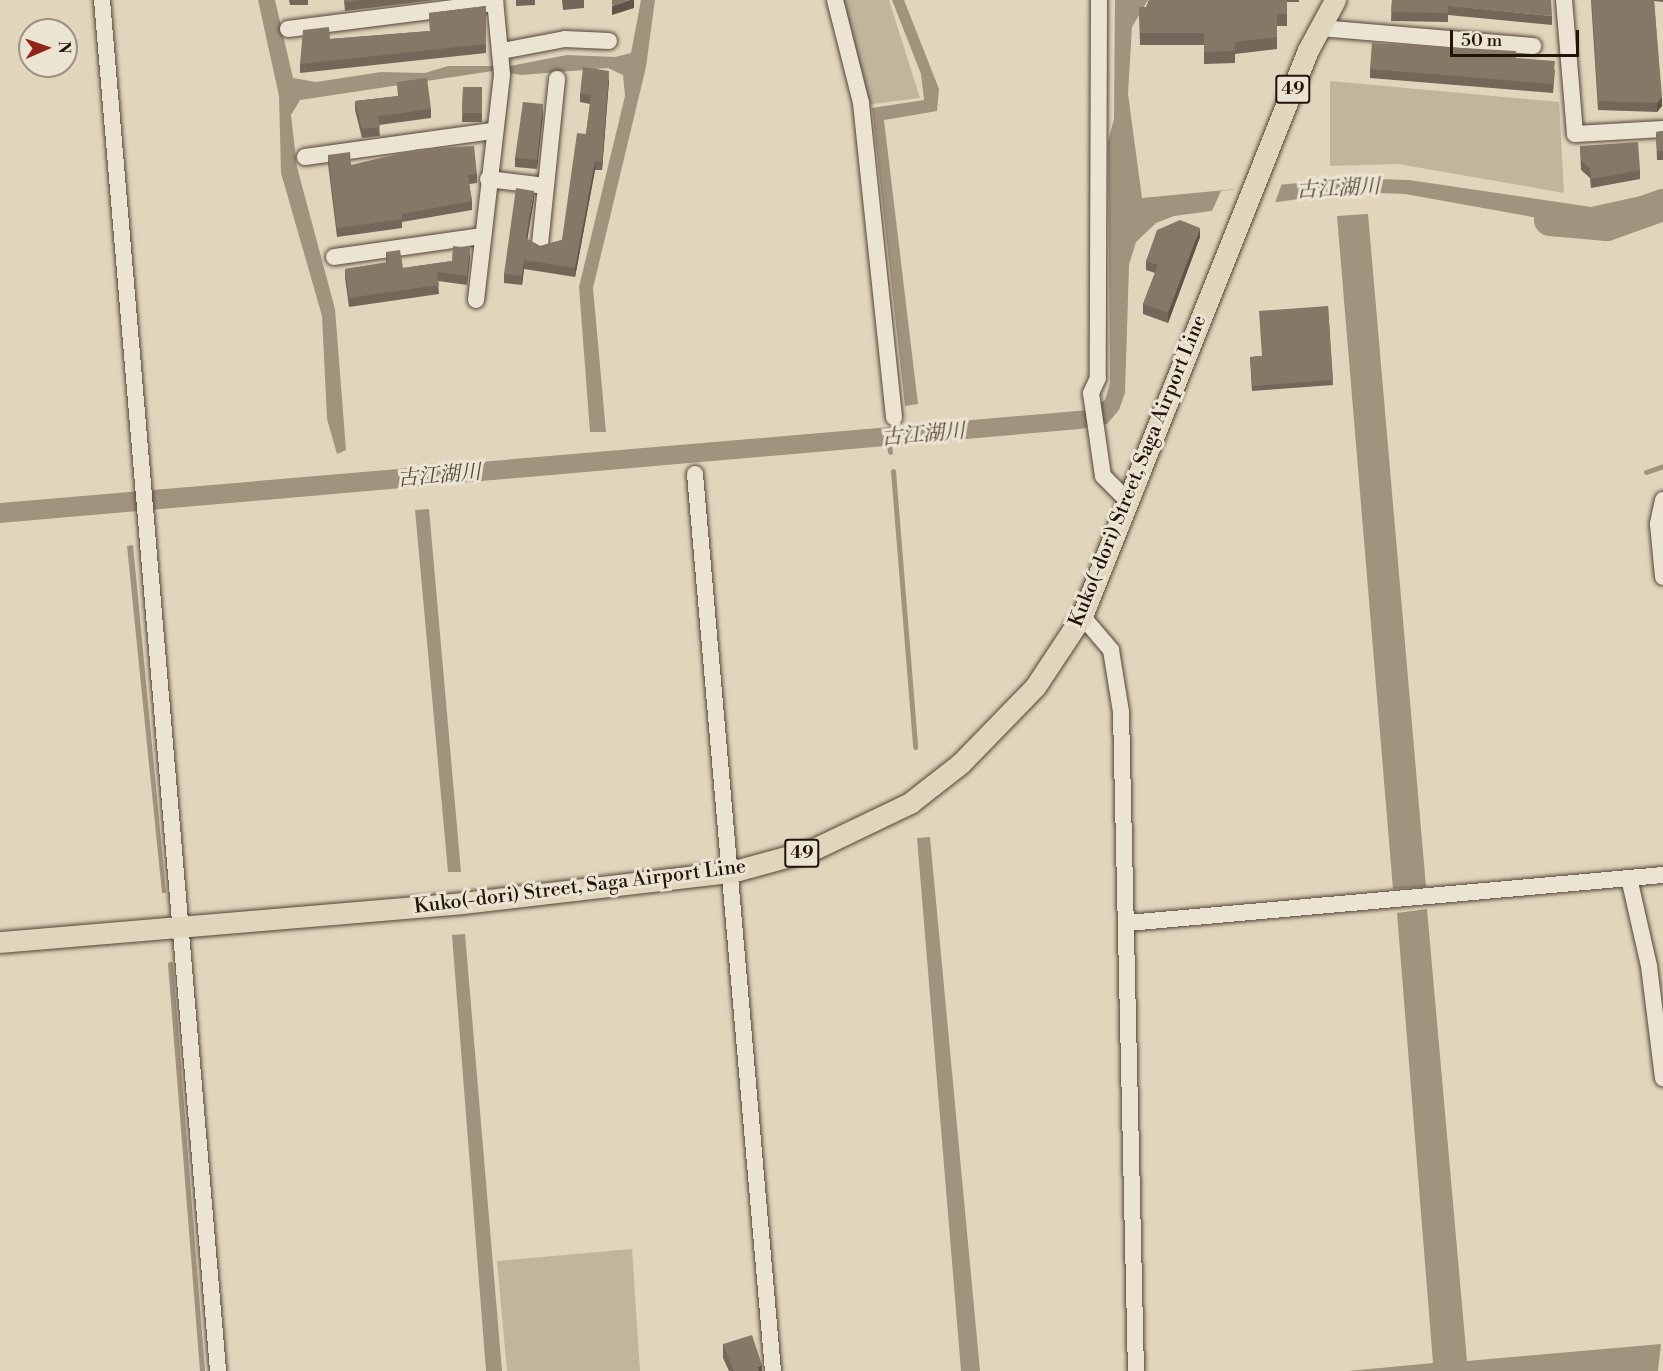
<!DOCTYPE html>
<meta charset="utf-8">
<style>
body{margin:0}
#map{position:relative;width:1663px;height:1371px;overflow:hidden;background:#e1d6bc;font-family:"Libre Bodoni","Noto Serif JP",serif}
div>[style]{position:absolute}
.green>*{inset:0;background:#c1b59e}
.water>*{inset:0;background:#a1947f}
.pier>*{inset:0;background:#e1d6bc}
.stream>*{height:5px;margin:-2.5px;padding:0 2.5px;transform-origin:2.5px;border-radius:2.5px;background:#a1947f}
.river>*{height:32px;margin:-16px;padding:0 16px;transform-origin:16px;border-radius:16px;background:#a1947f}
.roads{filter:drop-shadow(0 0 2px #534436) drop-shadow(0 0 2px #534436)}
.minor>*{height:16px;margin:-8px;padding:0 8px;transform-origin:8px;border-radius:8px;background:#ece4d3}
.major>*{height:21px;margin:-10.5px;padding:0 10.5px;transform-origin:10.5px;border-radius:10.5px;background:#e1d6bc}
.wall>*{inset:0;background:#736759}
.shaded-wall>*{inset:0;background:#5e5448}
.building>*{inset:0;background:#867867}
span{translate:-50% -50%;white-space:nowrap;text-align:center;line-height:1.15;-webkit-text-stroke:6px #ece4d3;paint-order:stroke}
.shield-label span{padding:2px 4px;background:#ece4d3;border:2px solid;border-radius:4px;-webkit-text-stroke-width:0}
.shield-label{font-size:18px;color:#24130a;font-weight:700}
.street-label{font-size:20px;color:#24130a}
.water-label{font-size:21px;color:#564739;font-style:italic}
.north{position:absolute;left:18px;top:18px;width:60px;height:60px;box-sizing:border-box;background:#ece4d3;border:2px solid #9c9083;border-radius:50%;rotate:88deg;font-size:16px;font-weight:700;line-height:24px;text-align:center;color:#24130a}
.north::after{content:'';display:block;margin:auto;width:21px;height:27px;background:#8f2418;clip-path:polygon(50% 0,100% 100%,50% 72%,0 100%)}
.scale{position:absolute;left:1450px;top:30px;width:129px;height:27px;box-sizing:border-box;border:3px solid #24130a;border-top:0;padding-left:8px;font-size:18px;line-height:21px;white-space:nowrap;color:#24130a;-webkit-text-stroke:4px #ece4d3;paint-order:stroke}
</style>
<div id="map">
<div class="green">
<div style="clip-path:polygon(840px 0,889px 0,920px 98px,865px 105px)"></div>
<div style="clip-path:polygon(1330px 81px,1559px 102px,1564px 193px,1398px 164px,1330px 166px)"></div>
<div style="clip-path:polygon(632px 1249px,640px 1371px,507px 1371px,497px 1261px)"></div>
</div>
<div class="water">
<div style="clip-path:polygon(258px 0,275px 0,293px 78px,316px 82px,381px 72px,425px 73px,448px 66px,510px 66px,567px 55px,615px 57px,631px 53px,641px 0,655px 0,646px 67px,593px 288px,606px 432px,590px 432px,579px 287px,625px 96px,623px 75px,608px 68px,522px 75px,493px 71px,300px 100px,291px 115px,297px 167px,335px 309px,346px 450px,337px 454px,327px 419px,322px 316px,281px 173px,279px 96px)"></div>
<div style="clip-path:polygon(892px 0,904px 0,939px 89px,937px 111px,884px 120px,918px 404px,905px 406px,872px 108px,924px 100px,921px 74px)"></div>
<div style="clip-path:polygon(1115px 0,1148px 0,1132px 27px,1128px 94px,1142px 198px,1350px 178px,1409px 180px,1591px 207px,1663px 191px,1663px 207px,1583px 226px,1405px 194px,1350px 192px,1174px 216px,1156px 223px,1136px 242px,1129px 265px,1125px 393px,1119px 410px,1107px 424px,1080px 429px,0 523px,0 503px,1089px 410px,1105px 400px,1110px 383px,1108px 142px,1114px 119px)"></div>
<div style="clip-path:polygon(1368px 214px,1426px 887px,1393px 889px,1337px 216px)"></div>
<div style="clip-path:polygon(429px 509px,461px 872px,448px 872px,415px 510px)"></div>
<div style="clip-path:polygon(133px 545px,166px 893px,162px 893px,127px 546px)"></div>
<div style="clip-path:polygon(930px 837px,980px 1371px,961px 1371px,917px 838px)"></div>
<div style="clip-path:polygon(1427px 909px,1467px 1361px,1661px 1344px,1658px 1371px,1348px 1371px,1433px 1363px,1397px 913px)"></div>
<div style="clip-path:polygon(465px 934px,502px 1371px,486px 1371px,452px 935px)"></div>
</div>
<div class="pier">
<div style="clip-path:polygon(1282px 183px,1275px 203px,1212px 211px,1221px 191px)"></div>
</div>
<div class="stream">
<div style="left:888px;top:439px;width:13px;rotate:81deg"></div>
<div style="left:893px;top:471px;width:277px;rotate:85.4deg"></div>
<div style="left:1646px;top:472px;width:18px;rotate:-19deg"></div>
<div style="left:170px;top:964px;width:408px;rotate:85.5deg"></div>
</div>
<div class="river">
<div style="left:1550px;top:220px;width:57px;rotate:5deg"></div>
<div style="left:1607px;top:225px;width:59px;rotate:-19.7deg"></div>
</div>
<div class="roads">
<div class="minor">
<div style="left:102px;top:0;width:1376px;rotate:85.16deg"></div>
<div style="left:835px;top:0;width:106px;rotate:75.8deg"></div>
<div style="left:861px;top:103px;width:316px;rotate:84deg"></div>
<div style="left:1099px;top:0;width:378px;rotate:90.2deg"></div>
<div style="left:1098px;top:378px;width:17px;rotate:115deg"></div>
<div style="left:1091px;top:393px;width:84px;rotate:81.8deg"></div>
<div style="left:1103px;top:476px;width:34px;rotate:45deg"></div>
<div style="left:1564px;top:0;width:134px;rotate:85.3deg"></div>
<div style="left:1575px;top:134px;width:88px;rotate:-3.3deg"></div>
<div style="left:1319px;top:28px;width:215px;rotate:4.8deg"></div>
<div style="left:288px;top:29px;width:209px;rotate:-7.2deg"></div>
<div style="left:502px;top:51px;width:64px;rotate:-10.8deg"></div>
<div style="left:565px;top:39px;width:44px;rotate:2.6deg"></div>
<div style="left:305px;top:157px;width:189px;rotate:-7.9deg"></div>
<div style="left:488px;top:179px;width:58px;rotate:6.9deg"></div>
<div style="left:540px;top:244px;width:166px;rotate:-84.1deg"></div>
<div style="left:334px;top:257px;width:149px;rotate:-8.1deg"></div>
<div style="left:476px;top:300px;width:227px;rotate:-83.4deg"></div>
<div style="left:502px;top:74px;width:74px;rotate:-95.4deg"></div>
<div style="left:695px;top:474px;width:900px;rotate:85.03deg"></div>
<div style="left:1663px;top:500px;width:25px;rotate:102deg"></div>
<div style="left:1658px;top:524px;width:53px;rotate:84.6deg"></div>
<div style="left:1082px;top:616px;width:45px;rotate:49.5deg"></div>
<div style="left:1111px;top:650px;width:63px;rotate:80.8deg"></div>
<div style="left:1121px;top:712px;width:659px;rotate:88.7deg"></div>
<div style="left:1629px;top:878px;width:90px;rotate:77.2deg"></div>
<div style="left:1649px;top:966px;width:113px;rotate:82.9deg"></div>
<div style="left:1128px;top:923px;width:537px;rotate:-5.13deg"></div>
</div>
<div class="major">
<div style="left:0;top:942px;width:464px;rotate:-4.8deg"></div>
<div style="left:462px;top:903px;width:271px;rotate:-6.6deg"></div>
<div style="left:731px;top:872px;width:84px;rotate:-15.2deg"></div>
<div style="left:812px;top:850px;width:109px;rotate:-25.6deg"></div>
<div style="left:910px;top:803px;width:65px;rotate:-38.1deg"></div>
<div style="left:961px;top:763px;width:106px;rotate:-45.8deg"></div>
<div style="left:1035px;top:687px;width:85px;rotate:-56.5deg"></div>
<div style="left:1082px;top:616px;width:609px;rotate:-68.23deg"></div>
<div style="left:1308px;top:50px;width:57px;rotate:-61.6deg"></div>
</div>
</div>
<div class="wall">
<div style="clip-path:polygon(289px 0,308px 0,308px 5px,290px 5px)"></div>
<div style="clip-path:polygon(344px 0,435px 0,345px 11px)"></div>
<div style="clip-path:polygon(516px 0,535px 0,535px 5px,516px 6px)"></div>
<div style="clip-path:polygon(562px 0,584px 0,584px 8px,563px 10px)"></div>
<div style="clip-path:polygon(1149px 0,1299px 0,1299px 2px,1287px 2px,1287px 26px,1277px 26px,1277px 49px,1235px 54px,1235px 63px,1204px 64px,1204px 45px,1140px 45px,1139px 7px,1146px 7px)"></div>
<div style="clip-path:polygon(1392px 0,1552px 16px,1552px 25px,1448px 15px,1448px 22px,1391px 21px)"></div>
<div style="clip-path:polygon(1591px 0,1663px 0,1663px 2px,1654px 1px,1662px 106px,1657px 112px,1598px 110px)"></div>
<div style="clip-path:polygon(486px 6px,486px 53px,300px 73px,300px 64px,330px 39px,430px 31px,429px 13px)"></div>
<div style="clip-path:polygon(1516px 58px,1555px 70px,1553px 93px,1370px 78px,1370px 69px)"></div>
<div style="clip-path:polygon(609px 80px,602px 170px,595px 170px,575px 277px,524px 269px,522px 285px,504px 283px,504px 274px,534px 199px,527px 239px,540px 246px,562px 240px,586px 134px,590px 104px,580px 102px,580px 94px)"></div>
<div style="clip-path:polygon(397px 82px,431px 109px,431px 118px,379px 125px,380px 136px,362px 138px,355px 110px,355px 101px,398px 96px)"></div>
<div style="clip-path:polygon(463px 87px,482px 87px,482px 122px,462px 122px)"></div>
<div style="clip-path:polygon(543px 114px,537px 169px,515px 167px,515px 158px)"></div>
<div style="clip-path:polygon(1663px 131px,1663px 160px,1657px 160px,1656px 132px)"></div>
<div style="clip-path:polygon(1580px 146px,1640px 170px,1640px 179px,1591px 188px,1590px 178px,1581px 170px)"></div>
<div style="clip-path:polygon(328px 155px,351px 165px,477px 174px,477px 183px,469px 184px,472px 201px,472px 210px,402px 222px,402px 228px,337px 237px,328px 164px)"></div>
<div style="clip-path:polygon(1200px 237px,1168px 323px,1143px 314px,1143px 304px,1155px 273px,1146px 270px,1146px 261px)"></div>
<div style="clip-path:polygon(386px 252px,403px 268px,452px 261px,470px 257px,467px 285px,438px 281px,439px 294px,349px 307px,345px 278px,345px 269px,386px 263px)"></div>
<div style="clip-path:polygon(1328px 306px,1333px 385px,1252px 391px,1250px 357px,1262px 356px)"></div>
<div style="clip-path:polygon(723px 1344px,762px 1371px,729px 1371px,723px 1358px)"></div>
</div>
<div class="shaded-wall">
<div style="clip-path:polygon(630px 0,634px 0,634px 8px,612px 15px,612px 6px)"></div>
<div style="clip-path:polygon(609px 71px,609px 80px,602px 170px,602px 162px)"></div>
<div style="clip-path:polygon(1662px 97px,1662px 106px,1657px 112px,1657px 103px)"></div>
<div style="clip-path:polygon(543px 104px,543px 114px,537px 169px,537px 160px)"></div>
<div style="clip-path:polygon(595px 161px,595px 170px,575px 277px,575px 268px)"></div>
<div style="clip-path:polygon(534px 191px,534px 199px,526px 247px,526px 238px)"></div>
<div style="clip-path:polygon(1200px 228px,1200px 237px,1168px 323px,1168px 313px)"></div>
<div style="clip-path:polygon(470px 248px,470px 257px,467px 285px,467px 276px)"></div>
<div style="clip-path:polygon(524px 260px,524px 269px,522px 285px,522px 276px)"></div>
<div style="clip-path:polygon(762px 1365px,762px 1371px,758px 1371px,758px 1367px)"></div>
</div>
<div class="building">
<div style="clip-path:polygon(345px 0,363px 0,345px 2px)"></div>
<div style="clip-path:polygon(612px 0,630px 0,612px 6px)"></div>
<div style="clip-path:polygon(1149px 0,1287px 0,1287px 14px,1277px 14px,1277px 37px,1235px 42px,1235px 51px,1204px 52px,1204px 33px,1140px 33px,1139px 7px,1146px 7px)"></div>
<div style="clip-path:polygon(1392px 0,1551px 0,1552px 16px,1448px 6px,1448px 13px,1391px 12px)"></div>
<div style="clip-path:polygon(1592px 0,1654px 0,1662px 97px,1657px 103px,1598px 101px)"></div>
<div style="clip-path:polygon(486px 6px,486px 44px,300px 64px,303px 30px,329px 27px,330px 39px,430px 31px,429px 13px)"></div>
<div style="clip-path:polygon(1372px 43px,1516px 51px,1516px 58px,1555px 61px,1553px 84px,1370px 69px)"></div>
<div style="clip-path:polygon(583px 67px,609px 71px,602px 162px,595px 161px,575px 268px,524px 260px,522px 276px,504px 274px,516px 188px,534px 191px,526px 238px,540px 246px,562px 240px,577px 133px,586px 134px,591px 95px,580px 94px)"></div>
<div style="clip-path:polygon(427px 78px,431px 109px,378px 116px,380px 127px,362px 129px,355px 101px,399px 96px,397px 82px)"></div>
<div style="clip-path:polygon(463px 87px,482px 87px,482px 113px,462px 113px)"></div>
<div style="clip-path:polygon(523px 102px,543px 104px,537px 160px,515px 158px)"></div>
<div style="clip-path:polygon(1663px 131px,1663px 151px,1657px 151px,1656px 132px)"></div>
<div style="clip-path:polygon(1638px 142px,1640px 170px,1591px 179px,1590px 169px,1581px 160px,1580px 146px)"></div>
<div style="clip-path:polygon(474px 146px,477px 174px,468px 175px,472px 201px,402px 214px,402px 219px,337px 228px,328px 155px,350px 152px,351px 165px,418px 149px)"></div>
<div style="clip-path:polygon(1180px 220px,1200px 228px,1168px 313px,1143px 304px,1158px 265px,1146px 261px,1157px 230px)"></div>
<div style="clip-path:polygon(453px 246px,470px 248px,467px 276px,437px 272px,439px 285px,349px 298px,345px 269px,388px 262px,386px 252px,400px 250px,403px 268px,452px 261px)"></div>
<div style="clip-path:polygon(1328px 306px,1333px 380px,1252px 386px,1250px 357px,1262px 356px,1259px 311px)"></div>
<div style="clip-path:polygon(752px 1335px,762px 1365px,758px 1367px,759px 1371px,734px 1371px,723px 1344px)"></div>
</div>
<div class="shield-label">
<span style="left:1293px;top:89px">49</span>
<span style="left:802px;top:853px">49</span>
</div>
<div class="street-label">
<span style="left:1138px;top:471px;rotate:-68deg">Kuko(-dori) Street, Saga Airport Line</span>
<span style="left:580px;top:887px;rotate:-7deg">Kuko(-dori) Street, Saga Airport Line</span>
</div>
<div class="water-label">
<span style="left:1338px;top:189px;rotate:-3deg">古江湖川</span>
<span style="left:923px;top:435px;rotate:-5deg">古江湖川</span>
<span style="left:439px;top:476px;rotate:-5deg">古江湖川</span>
</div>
<div class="north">N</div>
<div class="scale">50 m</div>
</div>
